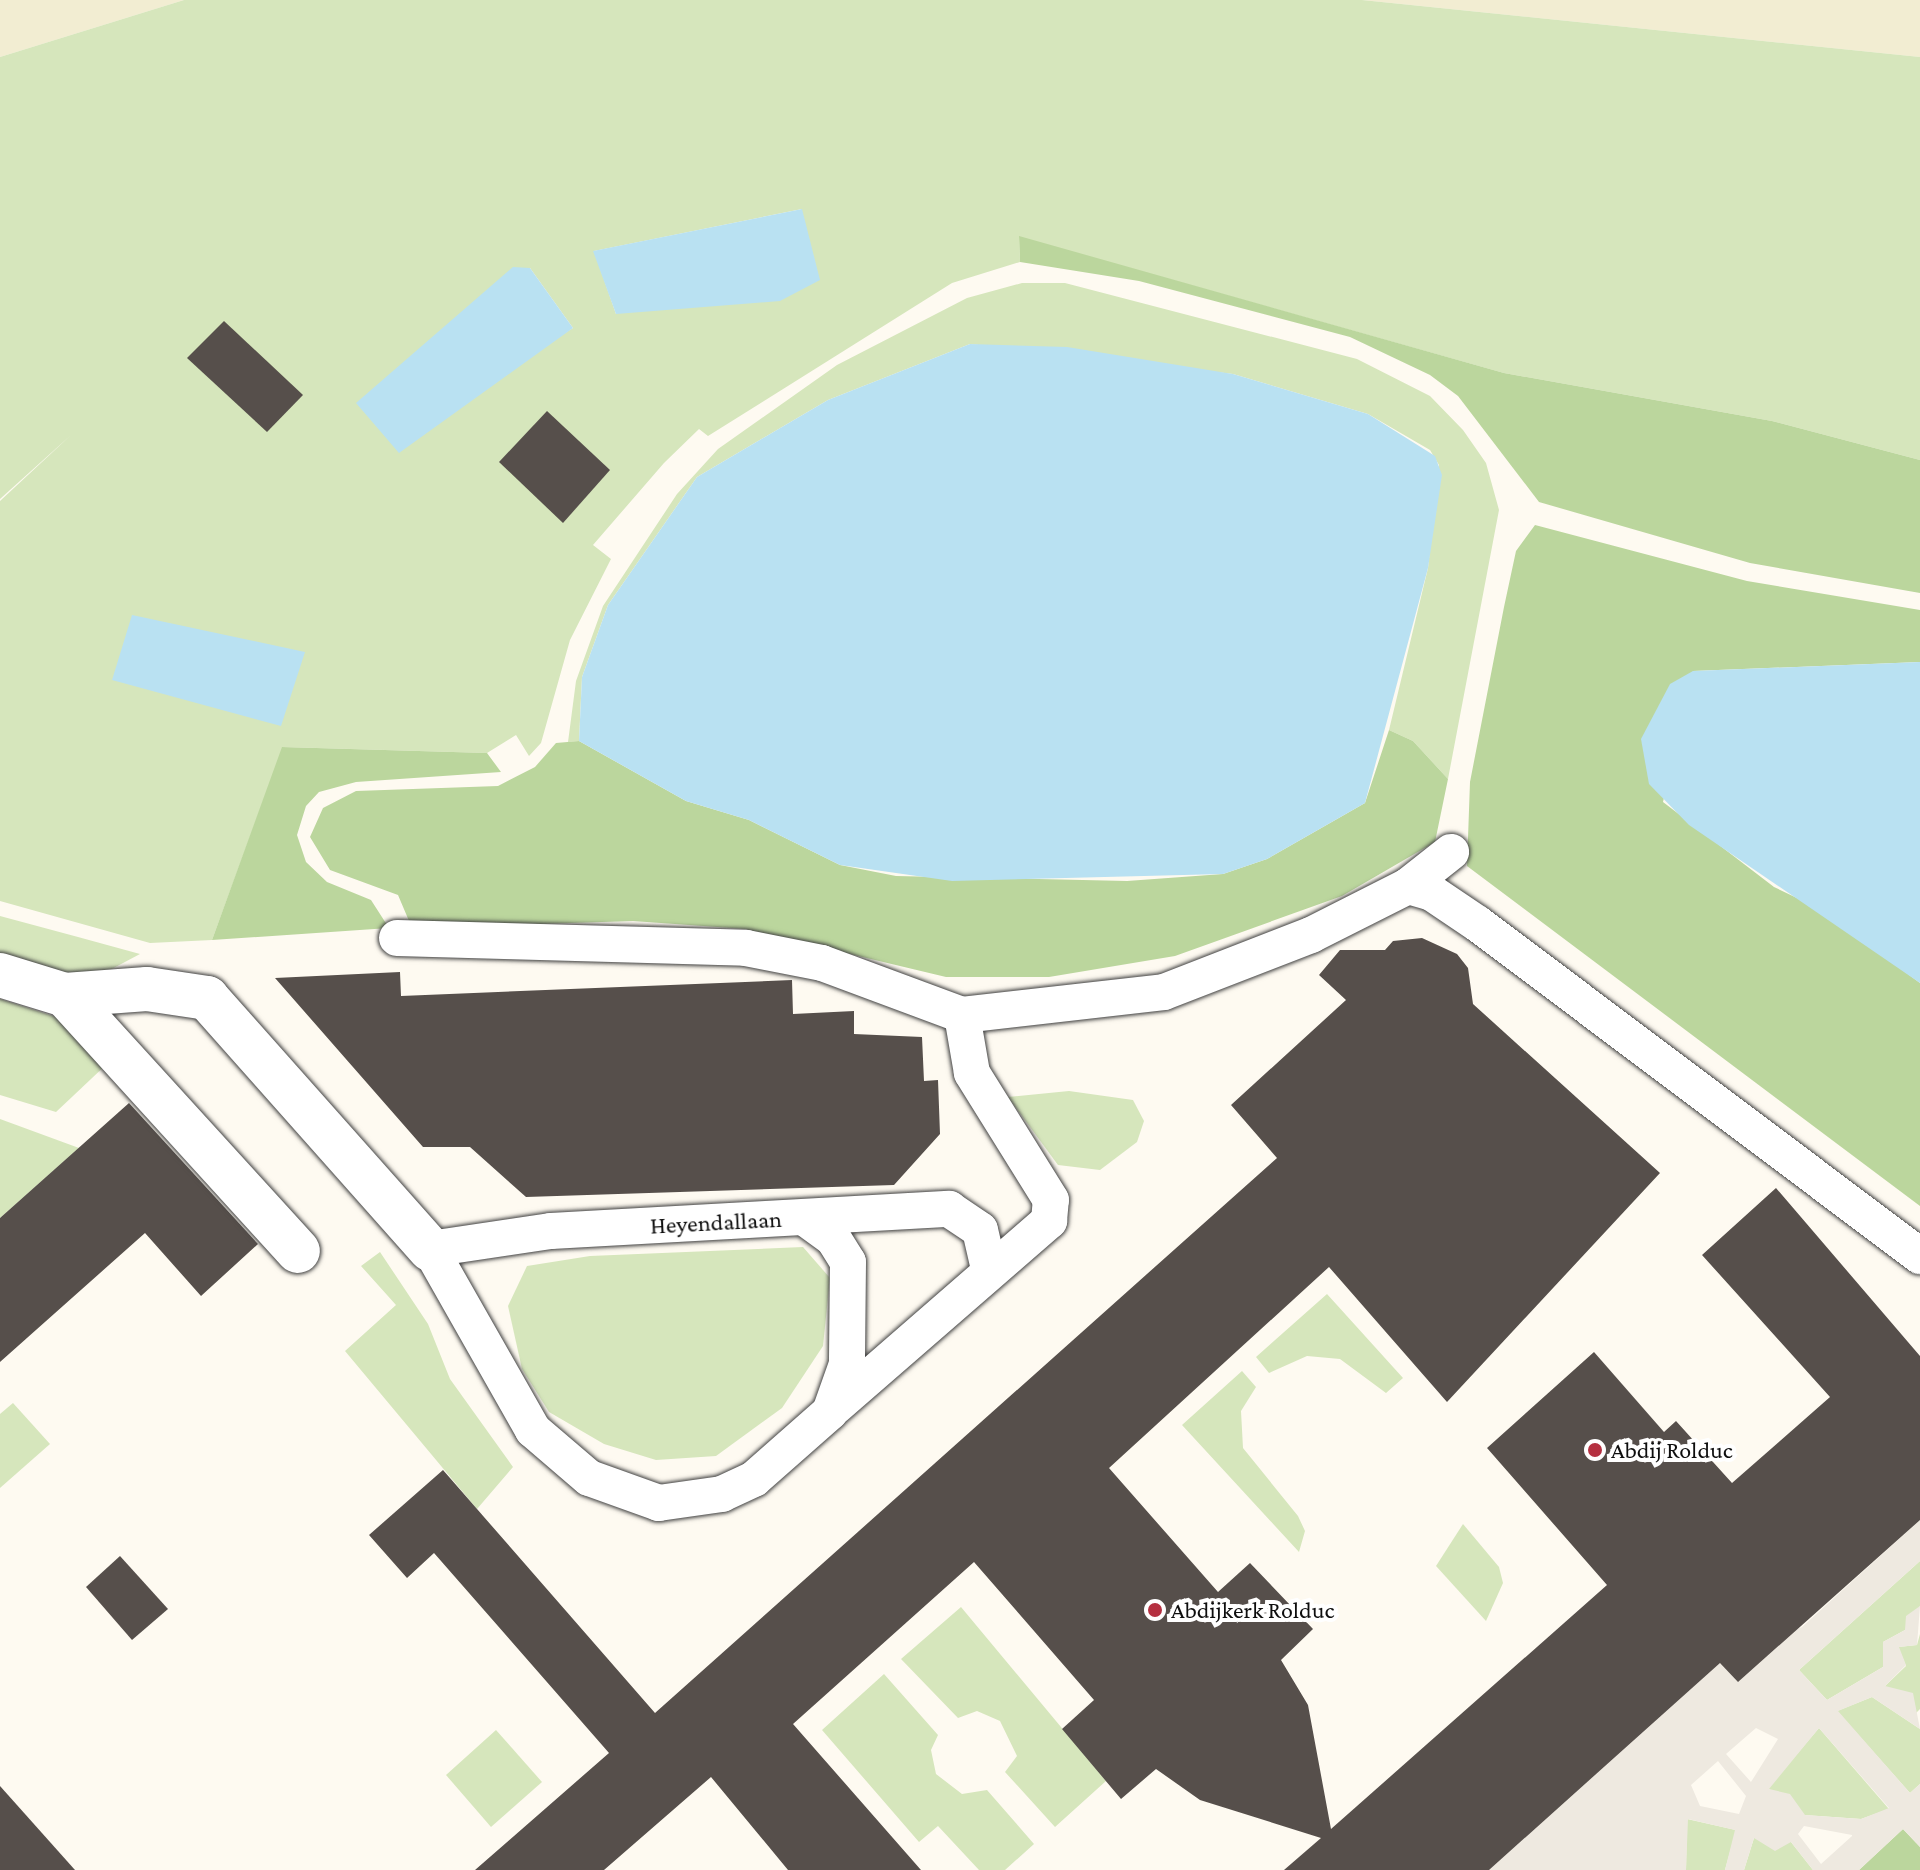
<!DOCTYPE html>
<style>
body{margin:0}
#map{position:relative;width:1920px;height:1870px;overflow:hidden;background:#fefaf1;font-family:"Crimson Pro",serif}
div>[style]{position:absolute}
.farmland>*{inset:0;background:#f2edd2}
.green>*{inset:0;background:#d6e6bc}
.forest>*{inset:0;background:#bbd69d}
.plaza>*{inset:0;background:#eee9e0}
.water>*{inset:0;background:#b9e1f2}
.building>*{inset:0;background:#564f4b}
.roads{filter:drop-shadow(0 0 2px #414141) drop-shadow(0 0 2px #414141)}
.lane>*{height:36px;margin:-18px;padding:0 18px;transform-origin:18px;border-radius:18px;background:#fff}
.street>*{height:44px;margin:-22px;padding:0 22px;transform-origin:22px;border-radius:22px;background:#fff}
.dots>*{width:22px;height:22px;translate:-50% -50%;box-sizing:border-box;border:4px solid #fff;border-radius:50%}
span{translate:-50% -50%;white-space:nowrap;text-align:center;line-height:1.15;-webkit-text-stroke:8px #fff;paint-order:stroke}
.street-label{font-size:24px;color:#0e0e0e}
.poi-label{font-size:24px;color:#0e0e0e}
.left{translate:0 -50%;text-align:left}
</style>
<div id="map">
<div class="farmland">
<div style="clip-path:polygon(0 0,184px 0,0 57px)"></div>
<div style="clip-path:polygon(1362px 0,1920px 0,1920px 57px)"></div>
</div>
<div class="green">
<div style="clip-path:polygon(evenodd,184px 0,1362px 0,1920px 57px,1920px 460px,1772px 421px,1504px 373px,1019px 237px,1020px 262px,952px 283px,708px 436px,699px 429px,664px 463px,593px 545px,611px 559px,570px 640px,541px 743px,529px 756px,516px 735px,487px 753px,283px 747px,212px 940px,150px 943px,0 901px,0 501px,71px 435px,0 499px,0 57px,184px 0,802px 209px,616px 314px,594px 251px,802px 209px,184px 0,530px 268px,573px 328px,530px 354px,530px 268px)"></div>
<div style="clip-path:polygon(1065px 283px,1357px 359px,1430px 396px,1463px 430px,1486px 463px,1499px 510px,1448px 779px,1413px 741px,1389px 730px,1428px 568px,1439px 465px,1430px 450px,1368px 414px,1233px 374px,970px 344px,828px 400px,697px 477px,608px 605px,582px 677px,579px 741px,568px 742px,576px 681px,603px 606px,677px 494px,718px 449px,837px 365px,967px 298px,1022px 283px)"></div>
<div style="clip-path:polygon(0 916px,78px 937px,140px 954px,91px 980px,0 954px)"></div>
<div style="clip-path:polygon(0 999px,75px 1023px,108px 1063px,56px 1112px,0 1095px)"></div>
<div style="clip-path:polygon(1069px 1091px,1133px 1100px,1144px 1121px,1137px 1142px,1100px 1170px,1058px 1165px,1008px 1097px)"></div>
<div style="clip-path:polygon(0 1119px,79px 1148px,0 1218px)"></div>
<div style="clip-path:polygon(803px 1247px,830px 1278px,823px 1346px,782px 1408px,716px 1456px,656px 1460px,604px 1444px,549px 1412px,522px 1369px,508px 1306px,527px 1266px,590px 1256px)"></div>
<div style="clip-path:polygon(380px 1252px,428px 1324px,450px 1379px,513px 1467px,477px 1509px,345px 1351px,396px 1305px,361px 1266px)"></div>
<div style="clip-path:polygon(1327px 1294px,1403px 1378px,1386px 1393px,1340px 1359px,1307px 1356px,1269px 1373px,1256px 1357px)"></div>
<div style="clip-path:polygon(1242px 1371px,1256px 1387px,1241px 1411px,1243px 1448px,1298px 1516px,1305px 1531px,1299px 1552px,1182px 1425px)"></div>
<div style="clip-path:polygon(13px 1403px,50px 1444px,0 1488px,0 1414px)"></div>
<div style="clip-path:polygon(1463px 1524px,1499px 1567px,1503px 1583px,1486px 1621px,1436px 1566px)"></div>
<div style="clip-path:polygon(1920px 1561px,1920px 1606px,1905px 1630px,1883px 1642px,1883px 1667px,1827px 1700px,1799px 1670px)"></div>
<div style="clip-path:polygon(961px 1607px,1106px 1781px,1055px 1827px,1005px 1772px,1017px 1756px,1000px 1721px,977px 1711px,958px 1718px,901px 1659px)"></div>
<div style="clip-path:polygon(1920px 1634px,1920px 1709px,1914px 1715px,1884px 1687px,1906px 1666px,1898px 1647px,1917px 1645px)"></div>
<div style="clip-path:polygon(884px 1674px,938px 1735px,931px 1750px,936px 1774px,962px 1794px,987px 1790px,1034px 1844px,1005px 1870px,979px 1870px,938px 1826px,919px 1842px,822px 1730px)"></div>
<div style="clip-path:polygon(1872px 1697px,1920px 1729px,1920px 1784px,1910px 1793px,1837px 1711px)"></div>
<div style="clip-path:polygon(1819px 1728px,1889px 1809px,1861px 1819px,1804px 1815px,1768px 1788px)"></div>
<div style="clip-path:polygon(496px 1730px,542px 1782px,491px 1827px,446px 1775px)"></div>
<div style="clip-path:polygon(1687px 1819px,1736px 1830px,1725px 1870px,1686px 1870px)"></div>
<div style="clip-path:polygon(1754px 1838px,1791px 1842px,1813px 1870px,1744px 1870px)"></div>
</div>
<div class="forest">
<div style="clip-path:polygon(1019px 236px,1504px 373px,1772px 421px,1920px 460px,1920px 593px,1750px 563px,1539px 502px,1458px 396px,1430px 375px,1350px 337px,1139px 281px,1020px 262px)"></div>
<div style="clip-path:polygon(1535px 525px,1747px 581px,1920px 610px,1920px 662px,1693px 671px,1663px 802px,1774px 887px,1818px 908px,1920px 983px,1920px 1206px,1467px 866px,1470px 782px,1504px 607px,1516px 551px)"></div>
<div style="clip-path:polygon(1389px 730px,1413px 741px,1448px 779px,1435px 842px,1342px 896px,1175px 956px,1049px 977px,946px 977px,745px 929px,633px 921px,412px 928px,398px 895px,330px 870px,310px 837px,323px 808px,356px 791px,498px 786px,535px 767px,556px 743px,579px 741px,686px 801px,749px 820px,840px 865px,896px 876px,1127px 881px,1223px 874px,1267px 859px,1365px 803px)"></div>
<div style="clip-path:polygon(282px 747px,487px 753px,501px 772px,356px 782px,319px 792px,306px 806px,297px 835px,306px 862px,327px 882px,371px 900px,389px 928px,212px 940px)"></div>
<div style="clip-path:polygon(1903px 1829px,1920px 1847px,1920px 1870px,1859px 1870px)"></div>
</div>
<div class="plaza">
<div style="clip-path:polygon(evenodd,1920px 1520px,1920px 1561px,1799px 1670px,1827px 1700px,1883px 1667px,1883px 1642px,1905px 1630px,1906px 1616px,1920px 1606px,1917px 1645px,1899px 1647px,1906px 1665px,1885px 1686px,1913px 1693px,1920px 1729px,1872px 1697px,1838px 1711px,1910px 1793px,1920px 1784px,1920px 1847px,1903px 1829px,1859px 1870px,1813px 1870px,1791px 1842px,1775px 1851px,1754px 1838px,1744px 1870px,1725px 1870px,1735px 1830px,1688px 1819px,1686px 1870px,1489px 1870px,1720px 1663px,1802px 1627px,1920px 1520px,1756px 1728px,1778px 1739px,1751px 1782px,1726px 1754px,1756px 1728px,1920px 1520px,1819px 1728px,1889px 1808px,1861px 1819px,1805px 1815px,1790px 1794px,1769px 1789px,1819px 1728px,1920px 1520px,1718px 1761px,1746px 1796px,1739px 1814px,1700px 1806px,1691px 1785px,1718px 1761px,1920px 1520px,1804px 1826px,1852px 1835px,1852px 1836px,1821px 1864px,1798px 1834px,1804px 1826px)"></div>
</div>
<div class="water">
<div style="clip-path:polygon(802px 209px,820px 280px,780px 301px,616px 314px,593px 251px)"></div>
<div style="clip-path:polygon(513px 267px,530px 268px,573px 328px,399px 453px,356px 403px)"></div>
<div style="clip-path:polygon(970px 344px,1067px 347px,1233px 374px,1368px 414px,1435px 456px,1442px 475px,1428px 568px,1365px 803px,1267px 859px,1223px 874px,952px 881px,840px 865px,749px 820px,686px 801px,579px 741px,582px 677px,608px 605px,697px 477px,828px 400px)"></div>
<div style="clip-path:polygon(132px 615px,305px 652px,281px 726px,112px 680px)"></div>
<div style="clip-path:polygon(1920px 662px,1920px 983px,1689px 825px,1649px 784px,1641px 739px,1670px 684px,1693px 671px)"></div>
</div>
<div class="building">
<div style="clip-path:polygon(224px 321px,303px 395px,267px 432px,187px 358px)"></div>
<div style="clip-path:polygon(547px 411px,610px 470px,563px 523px,499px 462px)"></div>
<div style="clip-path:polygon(1422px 938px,1457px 954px,1468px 968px,1473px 1004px,1660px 1173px,1447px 1402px,1329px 1267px,1109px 1468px,1218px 1592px,1250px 1563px,1313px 1629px,1281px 1660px,1308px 1705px,1331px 1829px,1607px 1585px,1487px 1448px,1594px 1352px,1664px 1432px,1676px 1421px,1732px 1483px,1830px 1397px,1702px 1255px,1776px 1188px,1920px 1356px,1920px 1520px,1738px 1682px,1720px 1663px,1489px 1870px,1284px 1870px,1321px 1838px,1200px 1800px,1156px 1769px,1121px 1799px,1062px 1729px,1094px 1700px,974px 1562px,793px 1724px,921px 1870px,788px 1870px,711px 1777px,604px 1870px,475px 1870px,609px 1753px,434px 1553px,407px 1578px,369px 1535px,443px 1470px,655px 1713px,1277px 1158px,1231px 1105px,1346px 1000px,1319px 975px,1340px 950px,1385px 950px,1393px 941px)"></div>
<div style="clip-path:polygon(400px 972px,401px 996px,792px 980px,793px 1014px,854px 1011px,854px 1034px,922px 1037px,924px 1081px,938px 1080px,940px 1134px,894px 1185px,526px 1197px,470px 1147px,423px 1147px,275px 978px)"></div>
<div style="clip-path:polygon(129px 1103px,258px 1244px,201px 1296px,145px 1233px,0 1362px,0 1218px)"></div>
<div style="clip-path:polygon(120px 1556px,168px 1609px,132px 1640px,86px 1587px)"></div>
<div style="clip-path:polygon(0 1786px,75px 1870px,0 1870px)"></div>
</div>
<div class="roads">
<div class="lane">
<div style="left:1408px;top:886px;width:25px;rotate:16deg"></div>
<div style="left:1432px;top:893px;width:55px;rotate:34deg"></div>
<div style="left:1478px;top:924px;width:553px;rotate:36.91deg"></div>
<div style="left:397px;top:938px;width:349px;rotate:1.6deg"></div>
<div style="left:746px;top:948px;width:77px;rotate:11.2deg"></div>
<div style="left:822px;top:963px;width:149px;rotate:20.4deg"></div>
<div style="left:962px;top:1015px;width:203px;rotate:-6.5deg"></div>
<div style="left:1164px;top:992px;width:158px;rotate:-21.2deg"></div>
<div style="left:1311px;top:935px;width:109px;rotate:-26.8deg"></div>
<div style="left:1408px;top:886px;width:55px;rotate:-38.3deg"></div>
<div style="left:805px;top:1218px;width:34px;rotate:36deg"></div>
<div style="left:833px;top:1238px;width:28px;rotate:58deg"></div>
<div style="left:848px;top:1262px;width:102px;rotate:90.6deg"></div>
<div style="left:847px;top:1364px;width:51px;rotate:109.5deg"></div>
<div style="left:830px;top:1412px;width:101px;rotate:138.6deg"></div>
<div style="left:754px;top:1479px;width:35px;rotate:155deg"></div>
<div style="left:722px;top:1494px;width:64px;rotate:171.9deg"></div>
<div style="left:659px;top:1503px;width:74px;rotate:-160.3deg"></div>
<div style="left:589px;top:1478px;width:74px;rotate:-139.4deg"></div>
<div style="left:533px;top:1430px;width:208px;rotate:-119.6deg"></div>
<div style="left:430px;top:1249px;width:122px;rotate:-8.5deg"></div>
<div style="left:551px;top:1231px;width:399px;rotate:-3.2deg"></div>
<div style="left:949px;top:1209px;width:37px;rotate:34deg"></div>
<div style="left:980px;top:1230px;width:40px;rotate:77deg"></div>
<div style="left:835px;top:1407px;width:284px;rotate:-41deg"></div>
<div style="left:1049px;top:1221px;width:21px;rotate:-85deg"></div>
<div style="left:1051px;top:1200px;width:150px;rotate:-121.9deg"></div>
<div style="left:972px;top:1073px;width:59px;rotate:-99.8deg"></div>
</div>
<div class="street">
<div style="left:0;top:975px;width:68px;rotate:17.1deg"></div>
<div style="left:65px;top:995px;width:82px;rotate:-4.2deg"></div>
<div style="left:147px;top:989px;width:61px;rotate:8.5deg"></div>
<div style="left:207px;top:998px;width:336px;rotate:48.4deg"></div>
<div style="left:65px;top:995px;width:346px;rotate:47.7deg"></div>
</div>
</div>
<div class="dots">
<div style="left:1595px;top:1450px;background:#b53041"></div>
<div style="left:1155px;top:1610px;background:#b53041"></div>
</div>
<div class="street-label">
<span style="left:716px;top:1222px;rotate:-3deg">Heyendallaan</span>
</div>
<div class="poi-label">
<span class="left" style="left:1611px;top:1450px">Abdij Rolduc</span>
<span class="left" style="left:1171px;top:1610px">Abdijkerk Rolduc</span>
</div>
</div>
